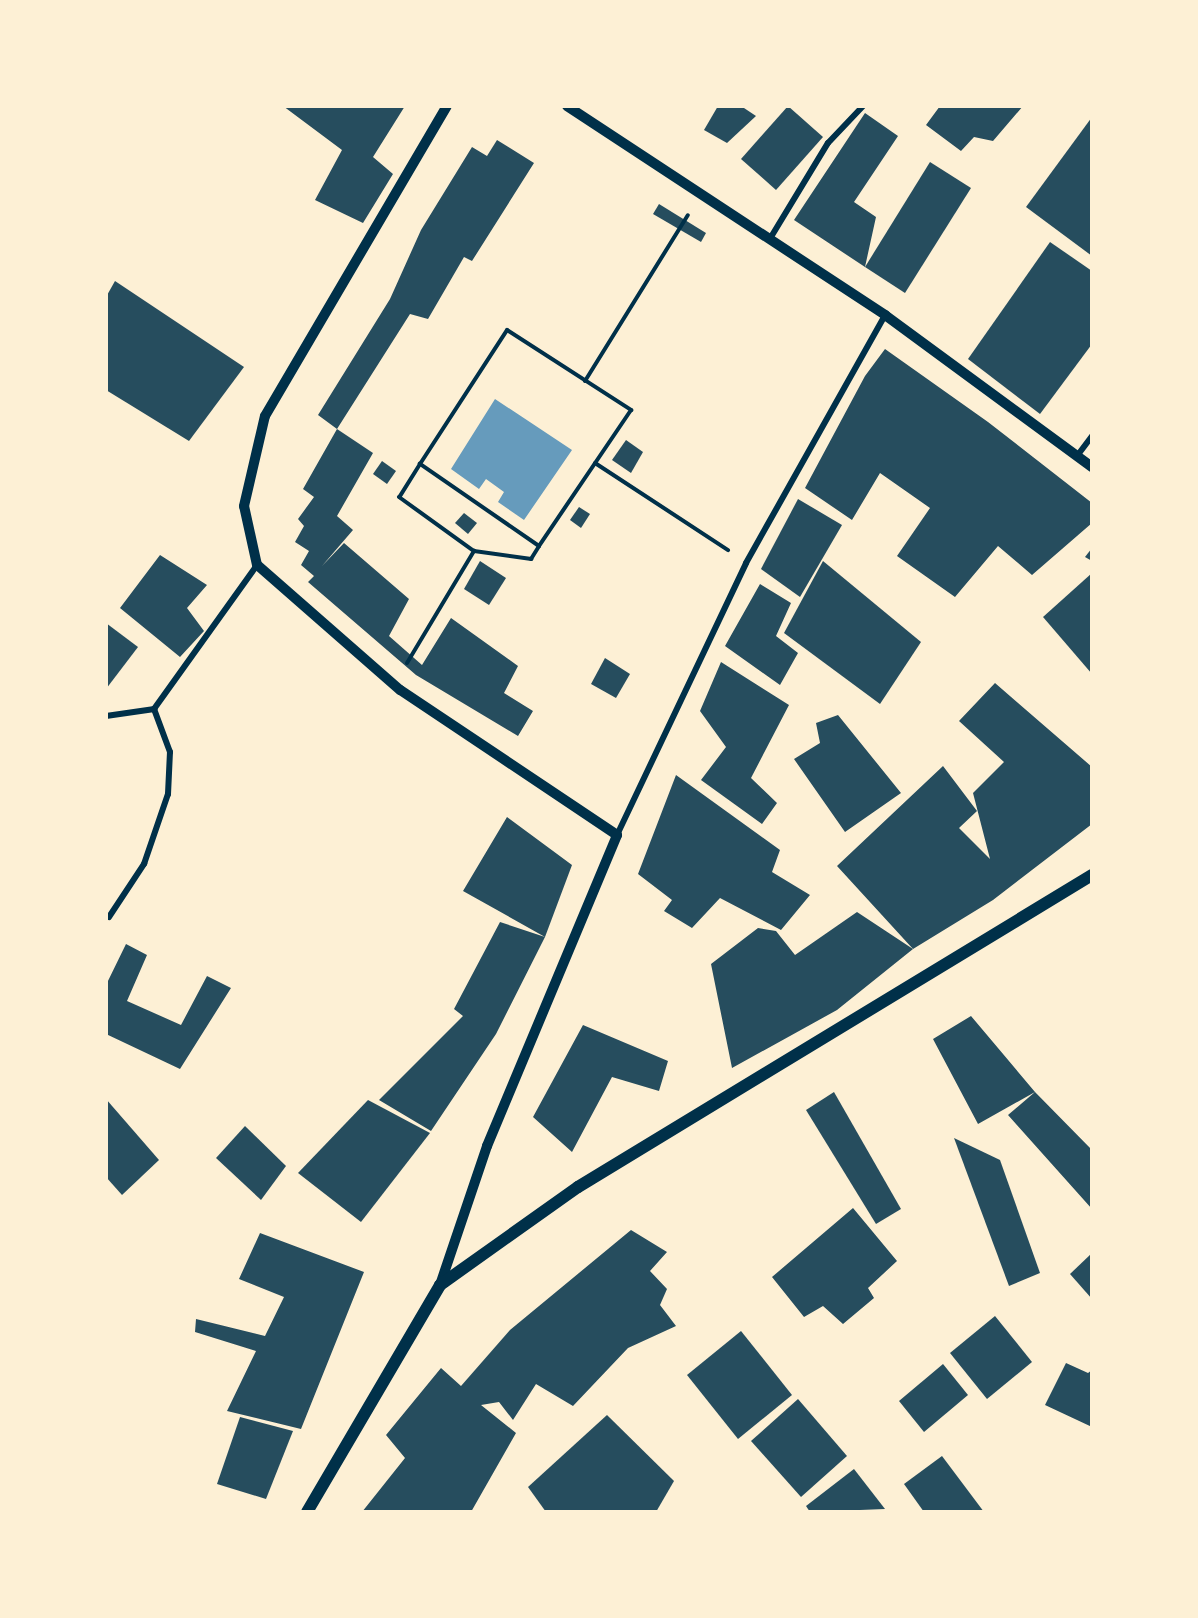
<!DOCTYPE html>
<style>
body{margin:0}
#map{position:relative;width:1198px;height:1618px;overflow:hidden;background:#fdf0d5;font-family:"Source Sans 3",sans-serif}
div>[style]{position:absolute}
.water>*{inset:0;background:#669bbc}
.building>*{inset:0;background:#264d5e}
.path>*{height:4px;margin:-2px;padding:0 2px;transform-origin:2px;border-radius:2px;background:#003049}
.minor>*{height:6px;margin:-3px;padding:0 3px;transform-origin:3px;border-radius:3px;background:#003049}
.tertiary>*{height:10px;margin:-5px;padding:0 5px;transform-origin:5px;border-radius:5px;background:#003049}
.secondary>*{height:12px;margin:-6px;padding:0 6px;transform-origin:6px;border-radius:6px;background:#003049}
span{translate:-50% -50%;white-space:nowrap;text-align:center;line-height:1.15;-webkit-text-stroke:4.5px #fdf0d5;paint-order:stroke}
.frame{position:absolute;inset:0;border:108px solid #fdf0d5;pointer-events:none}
</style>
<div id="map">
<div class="water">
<div style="clip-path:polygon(495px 399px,572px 450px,524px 520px,498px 502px,504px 492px,486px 479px,479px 489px,451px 469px)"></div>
</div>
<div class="building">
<div style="clip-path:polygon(283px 106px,405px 106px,373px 157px,393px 174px,363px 223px,315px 200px,342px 150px)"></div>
<div style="clip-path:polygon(718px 106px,741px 106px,756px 116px,727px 143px,704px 130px)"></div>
<div style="clip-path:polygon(788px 106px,823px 137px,776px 190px,741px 159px)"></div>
<div style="clip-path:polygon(940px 106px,1023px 106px,993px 141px,974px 137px,961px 151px,926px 125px)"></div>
<div style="clip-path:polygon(865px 113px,898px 136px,854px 202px,876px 217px,865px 267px,794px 220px)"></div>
<div style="clip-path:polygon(1092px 117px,1092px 256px,1026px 207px)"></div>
<div style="clip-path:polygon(497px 140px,534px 163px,472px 261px,464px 257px,428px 319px,410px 314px,337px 429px,373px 453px,337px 516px,353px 530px,322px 566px,344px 543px,409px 599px,389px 636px,422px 665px,451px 618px,518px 666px,504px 693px,533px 711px,518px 736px,416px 675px,308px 582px,314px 576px,301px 565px,309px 551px,295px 542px,304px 526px,298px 519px,314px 497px,303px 489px,337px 429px,318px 415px,390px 299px,421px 230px,472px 147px,487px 156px)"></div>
<div style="clip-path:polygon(930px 162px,971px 188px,905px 293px,865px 267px)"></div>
<div style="clip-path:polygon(659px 204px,706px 233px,701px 242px,653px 214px)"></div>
<div style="clip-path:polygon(1050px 242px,1092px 271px,1092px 344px,1040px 414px,968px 359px)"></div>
<div style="clip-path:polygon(115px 281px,244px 367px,189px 441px,106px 390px,106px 297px)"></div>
<div style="clip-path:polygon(885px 349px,988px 422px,1092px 503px,1092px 523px,1032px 575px,998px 546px,955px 597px,897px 556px,930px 508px,880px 473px,852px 520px,805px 488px,865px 376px)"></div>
<div style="clip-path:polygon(626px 440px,643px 452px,631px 473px,612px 460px)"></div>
<div style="clip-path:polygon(382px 461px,396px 471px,387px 484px,373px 474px)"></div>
<div style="clip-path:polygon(798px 499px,842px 525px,800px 597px,761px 569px)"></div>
<div style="clip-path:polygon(579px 507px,590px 514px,581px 528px,570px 520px)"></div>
<div style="clip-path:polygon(464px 513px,477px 523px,468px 534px,455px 523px)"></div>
<div style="clip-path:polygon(1092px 548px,1092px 561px,1085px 557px)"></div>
<div style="clip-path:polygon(160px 555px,207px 585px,187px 608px,204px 631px,180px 657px,120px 608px)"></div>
<div style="clip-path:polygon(480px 561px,506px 578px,489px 605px,464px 589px)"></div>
<div style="clip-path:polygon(823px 561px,921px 642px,880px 704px,784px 633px)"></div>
<div style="clip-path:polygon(1092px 573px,1092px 674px,1043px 617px)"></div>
<div style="clip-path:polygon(760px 584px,791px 603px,776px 636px,798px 653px,780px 685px,725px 646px)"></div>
<div style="clip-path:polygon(106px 623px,138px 647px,106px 689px)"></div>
<div style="clip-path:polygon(605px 658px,630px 674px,616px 698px,591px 684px)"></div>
<div style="clip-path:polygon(721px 662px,789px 705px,751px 778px,777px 803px,762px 824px,701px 780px,726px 747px,700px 711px)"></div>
<div style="clip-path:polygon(995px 683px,1092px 767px,1092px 824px,993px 900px,913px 949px,837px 866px,943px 766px,977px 811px,959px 828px,990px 859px,973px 793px,1004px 762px,959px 721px)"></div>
<div style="clip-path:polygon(838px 715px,901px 793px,845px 832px,794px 759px,820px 743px,816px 723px)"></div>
<div style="clip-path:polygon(676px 775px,780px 850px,772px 872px,810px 895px,781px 930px,720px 898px,692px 928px,664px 911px,672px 900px,638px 874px)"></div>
<div style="clip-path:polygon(507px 817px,572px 865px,545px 937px,496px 1034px,431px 1131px,379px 1100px,463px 1016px,454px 1009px,500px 922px,545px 937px,463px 891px)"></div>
<div style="clip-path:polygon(857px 912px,913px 949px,837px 1010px,732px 1068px,711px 964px,758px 928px,776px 931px,795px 955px)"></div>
<div style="clip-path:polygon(126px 944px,147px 955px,127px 1001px,181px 1025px,207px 976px,231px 988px,180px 1069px,106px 1034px,106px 985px)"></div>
<div style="clip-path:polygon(971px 1016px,1035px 1092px,1092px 1150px,1092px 1209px,1008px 1115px,1035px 1092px,978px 1124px,933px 1039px)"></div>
<div style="clip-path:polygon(583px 1025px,668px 1061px,659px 1091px,612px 1077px,572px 1152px,533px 1117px)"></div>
<div style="clip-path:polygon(834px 1092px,901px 1209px,876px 1224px,806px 1110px)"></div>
<div style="clip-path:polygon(106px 1099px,159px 1160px,122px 1195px,106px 1177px)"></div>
<div style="clip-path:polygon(368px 1100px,430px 1133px,361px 1222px,298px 1173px)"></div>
<div style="clip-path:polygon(245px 1126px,286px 1166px,261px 1200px,216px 1158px)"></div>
<div style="clip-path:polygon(954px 1138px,1000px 1160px,1040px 1273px,1009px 1286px)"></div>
<div style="clip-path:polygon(853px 1208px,897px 1261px,868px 1288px,874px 1298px,843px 1324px,823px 1306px,804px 1317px,772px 1277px)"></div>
<div style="clip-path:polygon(631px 1230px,667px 1252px,650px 1271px,667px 1289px,660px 1305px,676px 1326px,628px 1348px,573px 1406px,536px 1384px,513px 1420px,499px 1402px,481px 1405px,516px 1433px,471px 1512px,362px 1512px,405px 1458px,386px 1435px,441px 1368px,461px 1386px,510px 1330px)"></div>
<div style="clip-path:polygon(260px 1233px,364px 1272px,301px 1429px,227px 1411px,256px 1351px,195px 1332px,196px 1319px,265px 1336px,284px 1297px,239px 1279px)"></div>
<div style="clip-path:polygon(1092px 1253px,1092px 1299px,1070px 1274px)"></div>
<div style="clip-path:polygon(995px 1316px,1032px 1362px,987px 1399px,950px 1353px)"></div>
<div style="clip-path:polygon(741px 1331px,792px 1395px,738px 1439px,687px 1375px)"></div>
<div style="clip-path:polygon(1066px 1363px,1088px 1373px,1092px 1370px,1092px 1427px,1045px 1405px)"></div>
<div style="clip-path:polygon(943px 1364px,968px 1395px,924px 1432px,899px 1401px)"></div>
<div style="clip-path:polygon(798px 1399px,847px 1456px,801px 1497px,751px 1441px)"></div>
<div style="clip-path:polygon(607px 1415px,674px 1481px,656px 1512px,546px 1512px,528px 1487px)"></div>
<div style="clip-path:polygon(240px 1417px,293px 1431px,266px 1499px,217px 1484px)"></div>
<div style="clip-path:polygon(942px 1456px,984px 1512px,924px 1512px,904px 1484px)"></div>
<div style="clip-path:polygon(854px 1469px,885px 1509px,810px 1512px,806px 1506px)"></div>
</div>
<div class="path">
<div style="left:507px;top:330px;width:148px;rotate:32.8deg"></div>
<div style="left:631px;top:410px;width:164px;rotate:124.1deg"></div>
<div style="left:539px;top:546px;width:145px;rotate:-145.4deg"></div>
<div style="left:420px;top:464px;width:160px;rotate:-57deg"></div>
<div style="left:585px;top:381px;width:195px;rotate:-58.2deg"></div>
<div style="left:595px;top:463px;width:159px;rotate:33.2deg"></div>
<div style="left:420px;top:464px;width:39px;rotate:122deg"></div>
<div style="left:399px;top:497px;width:92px;rotate:35.8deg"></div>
<div style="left:474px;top:551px;width:58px;rotate:8deg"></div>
<div style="left:531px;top:559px;width:15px;rotate:-58deg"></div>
<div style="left:407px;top:663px;width:131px;rotate:-59.1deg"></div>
</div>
<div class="minor">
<div style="left:771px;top:237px;width:110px;rotate:-58.8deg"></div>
<div style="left:828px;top:143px;width:51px;rotate:-46.6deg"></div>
<div style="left:1077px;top:456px;width:25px;rotate:-53deg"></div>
<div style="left:106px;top:716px;width:49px;rotate:-8.3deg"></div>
<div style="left:154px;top:709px;width:177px;rotate:-54.4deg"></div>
<div style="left:617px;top:835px;width:301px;rotate:-64.6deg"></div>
<div style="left:746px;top:563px;width:284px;rotate:-60.7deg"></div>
<div style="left:109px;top:917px;width:64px;rotate:-56.6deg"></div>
<div style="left:144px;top:864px;width:74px;rotate:-71.1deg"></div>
<div style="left:168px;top:794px;width:42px;rotate:-87.3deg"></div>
<div style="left:170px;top:752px;width:46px;rotate:-110.4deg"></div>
</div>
<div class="tertiary">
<div style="left:567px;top:106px;width:381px;rotate:33.3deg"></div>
<div style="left:885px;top:315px;width:257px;rotate:36.3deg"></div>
<div style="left:440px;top:1285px;width:147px;rotate:-71.3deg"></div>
<div style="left:487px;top:1146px;width:337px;rotate:-67.3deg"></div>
<div style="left:617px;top:835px;width:261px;rotate:-146.2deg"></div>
<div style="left:400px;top:690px;width:190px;rotate:-138.8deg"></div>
<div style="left:257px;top:565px;width:60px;rotate:-102.4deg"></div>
<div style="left:244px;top:506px;width:92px;rotate:-76.9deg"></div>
<div style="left:265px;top:416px;width:359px;rotate:-59.6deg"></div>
</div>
<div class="secondary">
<div style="left:307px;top:1512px;width:263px;rotate:-59.6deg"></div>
<div style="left:440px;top:1285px;width:169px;rotate:-35.4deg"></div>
<div style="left:578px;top:1187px;width:601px;rotate:-31.26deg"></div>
</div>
<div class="frame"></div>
</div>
